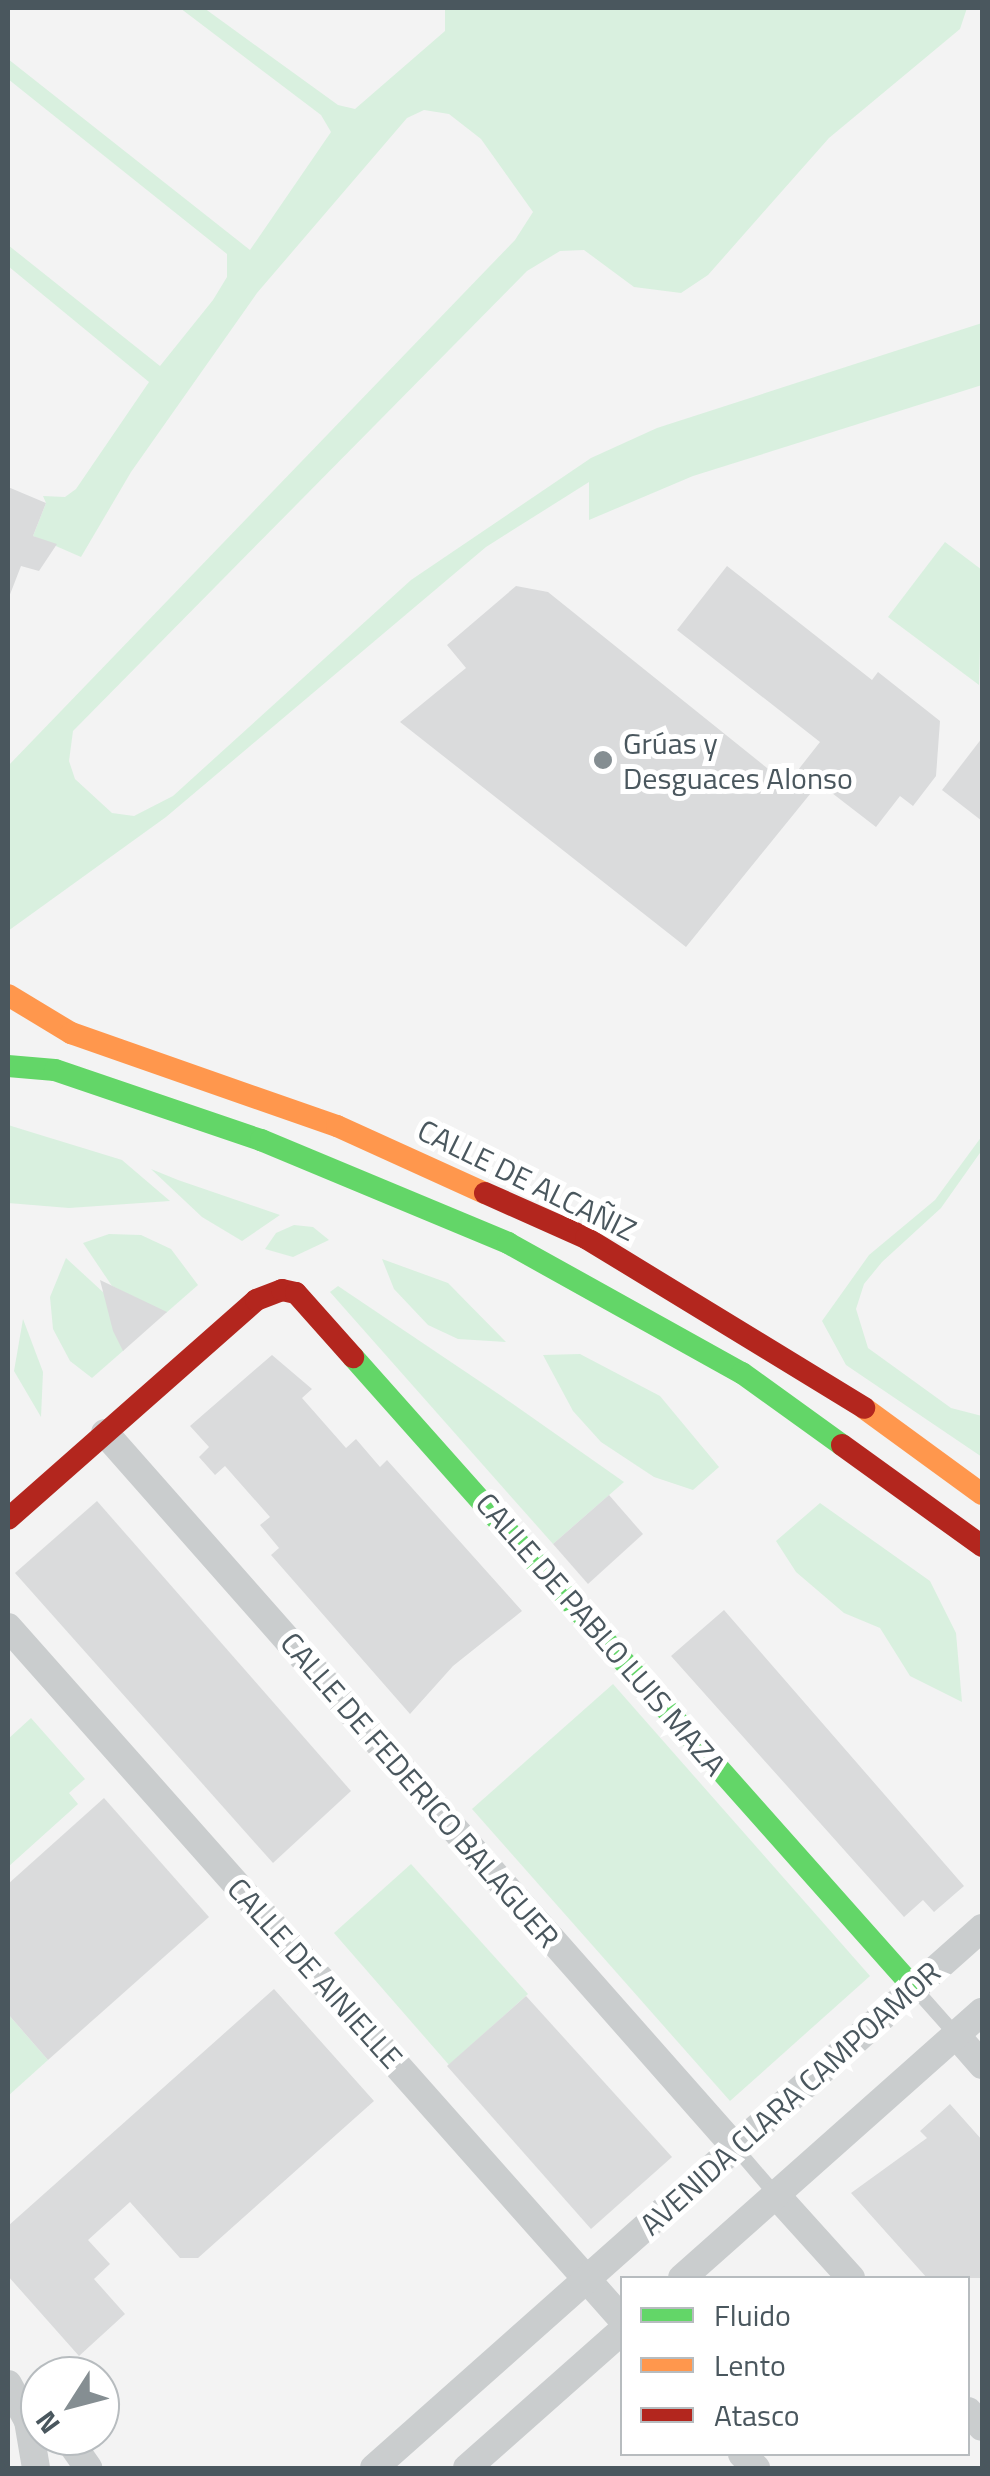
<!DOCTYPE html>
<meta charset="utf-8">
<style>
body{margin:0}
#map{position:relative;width:990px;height:2476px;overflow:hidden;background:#f3f3f3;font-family:"Titillium Web",sans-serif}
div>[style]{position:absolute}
.green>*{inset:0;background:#d9f0df}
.building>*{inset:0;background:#dadbdc}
.lane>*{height:14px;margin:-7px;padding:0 7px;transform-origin:7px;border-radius:7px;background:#cacdce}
.street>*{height:28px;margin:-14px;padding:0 14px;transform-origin:14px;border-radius:14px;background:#cacdce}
.fast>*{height:22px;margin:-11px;padding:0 11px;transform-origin:11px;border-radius:11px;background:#63d668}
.slow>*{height:22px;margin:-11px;padding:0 11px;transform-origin:11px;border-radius:11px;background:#ff974d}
.jam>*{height:22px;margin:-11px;padding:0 11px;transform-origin:11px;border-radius:11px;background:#b3261e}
.dots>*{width:28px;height:28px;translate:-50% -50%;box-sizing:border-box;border:5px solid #fff;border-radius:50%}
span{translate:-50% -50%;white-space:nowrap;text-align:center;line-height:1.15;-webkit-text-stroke:10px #fff;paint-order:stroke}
.poi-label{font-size:30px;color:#4a575e}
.left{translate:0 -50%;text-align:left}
.street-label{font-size:30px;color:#4a575e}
.frame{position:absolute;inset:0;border:10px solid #4a575e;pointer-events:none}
.legend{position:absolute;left:620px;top:2276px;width:350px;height:180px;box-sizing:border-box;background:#fff;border:2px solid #b7bcbf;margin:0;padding:12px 18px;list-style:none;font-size:30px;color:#4a575e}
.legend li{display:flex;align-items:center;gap:20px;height:50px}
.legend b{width:50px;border:2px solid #b7bcbf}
.north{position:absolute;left:20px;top:2356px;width:100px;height:100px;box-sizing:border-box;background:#fff;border:2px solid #b7bcbf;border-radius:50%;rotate:234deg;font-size:28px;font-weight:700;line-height:40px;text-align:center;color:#4a575e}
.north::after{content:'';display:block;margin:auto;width:35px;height:45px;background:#858e92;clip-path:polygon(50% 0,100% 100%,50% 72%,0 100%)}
</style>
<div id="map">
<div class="green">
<div style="clip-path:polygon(180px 8px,204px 8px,338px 105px,355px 109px,445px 31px,445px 8px,967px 8px,960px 29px,829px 138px,708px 275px,681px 293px,634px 287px,584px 250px,560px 251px,527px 271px,73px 731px,69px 761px,75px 779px,112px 813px,134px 816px,173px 796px,411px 580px,591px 458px,657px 428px,982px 323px,982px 385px,693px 476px,589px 520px,589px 482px,486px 547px,166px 817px,8px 931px,8px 766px,515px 240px,533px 212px,481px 139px,449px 114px,424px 110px,407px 118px,257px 293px,131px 472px,81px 557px,33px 536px,46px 503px,43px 496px,65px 497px,76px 489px,149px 382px,8px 266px,8px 245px,160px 366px,213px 300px,227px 277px,227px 254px,8px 79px,8px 59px,250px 250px,331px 132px,321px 115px)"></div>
<div style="clip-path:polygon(945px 542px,982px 570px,979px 685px,888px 617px)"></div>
<div style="clip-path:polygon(8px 1125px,122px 1160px,170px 1201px,69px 1208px,8px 1203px)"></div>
<div style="clip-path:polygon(982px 1136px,982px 1150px,941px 1208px,882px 1262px,864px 1284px,856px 1309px,868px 1348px,951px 1408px,982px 1416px,982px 1457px,846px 1365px,822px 1321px,869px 1255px,935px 1200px)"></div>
<div style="clip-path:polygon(151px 1169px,178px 1180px,280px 1215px,242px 1241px,202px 1217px)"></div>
<div style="clip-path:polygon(294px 1225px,313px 1227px,329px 1240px,293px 1257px,265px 1249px,276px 1233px)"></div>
<div style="clip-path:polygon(109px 1234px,141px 1235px,171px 1249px,198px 1285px,166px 1313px,112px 1286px,83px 1243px)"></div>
<div style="clip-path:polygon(66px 1258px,104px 1293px,124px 1350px,92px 1378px,70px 1361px,53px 1329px,50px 1297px)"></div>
<div style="clip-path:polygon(382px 1259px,448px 1283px,506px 1342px,458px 1339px,428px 1325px,394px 1289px)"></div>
<div style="clip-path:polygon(338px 1286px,500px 1395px,624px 1482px,553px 1544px,330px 1292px)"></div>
<div style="clip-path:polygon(23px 1319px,43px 1372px,41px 1417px,14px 1371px)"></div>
<div style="clip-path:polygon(580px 1354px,660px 1396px,719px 1467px,693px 1490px,654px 1477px,601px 1442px,573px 1411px,543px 1355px)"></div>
<div style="clip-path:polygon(820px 1503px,930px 1581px,956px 1633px,962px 1702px,910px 1676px,880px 1628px,844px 1613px,796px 1572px,776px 1541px)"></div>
<div style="clip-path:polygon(613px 1684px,870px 1976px,730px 2101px,472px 1809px)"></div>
<div style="clip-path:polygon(31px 1718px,85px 1779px,69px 1793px,78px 1804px,8px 1867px,8px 1739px)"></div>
<div style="clip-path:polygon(411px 1864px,528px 1994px,449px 2065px,334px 1933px)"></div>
<div style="clip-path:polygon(8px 2014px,48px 2060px,8px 2096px)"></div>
</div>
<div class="building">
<div style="clip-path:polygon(8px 487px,46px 503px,33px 536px,57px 544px,39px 571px,21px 566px,9px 597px)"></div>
<div style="clip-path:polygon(727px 566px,872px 680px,878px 672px,940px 721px,936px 776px,913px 806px,900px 796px,876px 827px,819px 783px,686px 947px,400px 722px,466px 668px,447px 645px,516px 586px,548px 592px,787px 784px,820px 742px,677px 630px)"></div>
<div style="clip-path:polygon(982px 738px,982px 821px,942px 790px)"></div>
<div style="clip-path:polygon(100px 1280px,167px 1312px,123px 1351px,113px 1331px)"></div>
<div style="clip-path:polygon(272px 1355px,312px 1389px,302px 1398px,346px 1448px,356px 1439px,380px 1467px,387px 1460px,522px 1611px,453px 1666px,410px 1714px,271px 1555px,279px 1548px,260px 1525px,270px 1517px,225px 1466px,215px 1475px,199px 1457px,209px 1447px,190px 1426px)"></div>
<div style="clip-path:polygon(609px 1495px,643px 1534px,588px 1584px,553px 1544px)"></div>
<div style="clip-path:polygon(97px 1501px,351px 1791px,273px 1863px,15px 1573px)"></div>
<div style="clip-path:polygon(724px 1610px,964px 1886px,934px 1912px,923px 1900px,904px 1917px,671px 1656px)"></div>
<div style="clip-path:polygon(104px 1798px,209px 1917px,48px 2060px,8px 2014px,8px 1884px)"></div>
<div style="clip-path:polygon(274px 1989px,374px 2101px,198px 2258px,180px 2258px,130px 2202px,88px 2240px,110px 2264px,94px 2279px,125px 2314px,79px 2356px,8px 2276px,8px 2226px)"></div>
<div style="clip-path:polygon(526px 1996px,672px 2157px,591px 2229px,447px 2066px)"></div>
<div style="clip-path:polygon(950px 2104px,982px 2140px,982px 2278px,927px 2278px,851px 2193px,927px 2138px,920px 2131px)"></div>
</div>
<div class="lane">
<div style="left:917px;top:1991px;width:59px;rotate:48.4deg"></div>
<div style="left:735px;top:2147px;width:63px;rotate:49.5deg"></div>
</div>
<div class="street">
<div style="left:105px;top:1433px;width:952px;rotate:48.58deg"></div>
<div style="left:8px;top:1627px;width:925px;rotate:48.42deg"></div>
<div style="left:956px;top:2035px;width:40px;rotate:49deg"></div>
<div style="left:776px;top:2195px;width:112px;rotate:47.9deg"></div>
<div style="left:682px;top:2278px;width:401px;rotate:-41.6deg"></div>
<div style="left:8px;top:2384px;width:42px;rotate:61.6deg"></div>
<div style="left:28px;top:2421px;width:48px;rotate:80.3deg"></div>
<div style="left:968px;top:2411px;width:21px;rotate:49deg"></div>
<div style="left:66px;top:2436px;width:39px;rotate:55deg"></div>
<div style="left:742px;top:2454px;width:20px;rotate:45deg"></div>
<div style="left:374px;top:2468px;width:813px;rotate:-41.61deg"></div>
<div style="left:467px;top:2468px;width:207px;rotate:-41.5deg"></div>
</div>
<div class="fast">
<div style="left:8px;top:1066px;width:47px;rotate:4.9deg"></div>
<div style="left:55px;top:1070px;width:218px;rotate:18.8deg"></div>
<div style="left:261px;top:1140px;width:268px;rotate:22.6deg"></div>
<div style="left:508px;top:1243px;width:268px;rotate:29.1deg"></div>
<div style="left:742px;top:1373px;width:123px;rotate:35.8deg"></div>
<div style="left:353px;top:1357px;width:846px;rotate:48.36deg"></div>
</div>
<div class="slow">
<div style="left:8px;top:995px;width:74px;rotate:31.1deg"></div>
<div style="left:71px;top:1033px;width:282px;rotate:19.3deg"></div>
<div style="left:337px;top:1126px;width:162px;rotate:24.4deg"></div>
<div style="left:864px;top:1408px;width:146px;rotate:36.1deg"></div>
</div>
<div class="jam">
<div style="left:485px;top:1193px;width:111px;rotate:24deg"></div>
<div style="left:586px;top:1238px;width:326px;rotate:31.4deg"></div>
<div style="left:842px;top:1445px;width:173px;rotate:35.8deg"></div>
<div style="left:8px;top:1519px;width:331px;rotate:-41.4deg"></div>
<div style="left:256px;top:1300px;width:28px;rotate:-21deg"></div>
<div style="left:282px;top:1290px;width:14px;rotate:12deg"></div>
<div style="left:296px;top:1293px;width:86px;rotate:48.3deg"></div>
</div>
<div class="dots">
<div style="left:603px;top:760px;background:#858e92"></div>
</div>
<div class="poi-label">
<span class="left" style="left:623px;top:760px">Grúas y<br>Desguaces Alonso</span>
</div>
<div class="street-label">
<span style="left:527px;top:1180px;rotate:26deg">CALLE DE ALCAÑIZ</span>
<span style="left:601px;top:1634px;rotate:49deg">CALLE DE PABLO LUIS MAZA</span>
<span style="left:420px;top:1790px;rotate:49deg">CALLE DE FEDERICO BALAGUER</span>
<span style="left:315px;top:1973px;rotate:48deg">CALLE DE AINIELLE</span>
<span style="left:790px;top:2098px;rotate:-42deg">AVENIDA CLARA CAMPOAMOR</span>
</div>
<div class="frame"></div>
<ul class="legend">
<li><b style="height:12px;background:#63d668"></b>Fluido</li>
<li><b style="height:12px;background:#ff974d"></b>Lento</li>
<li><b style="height:12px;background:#b3261e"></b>Atasco</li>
</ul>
<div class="north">N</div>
</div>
